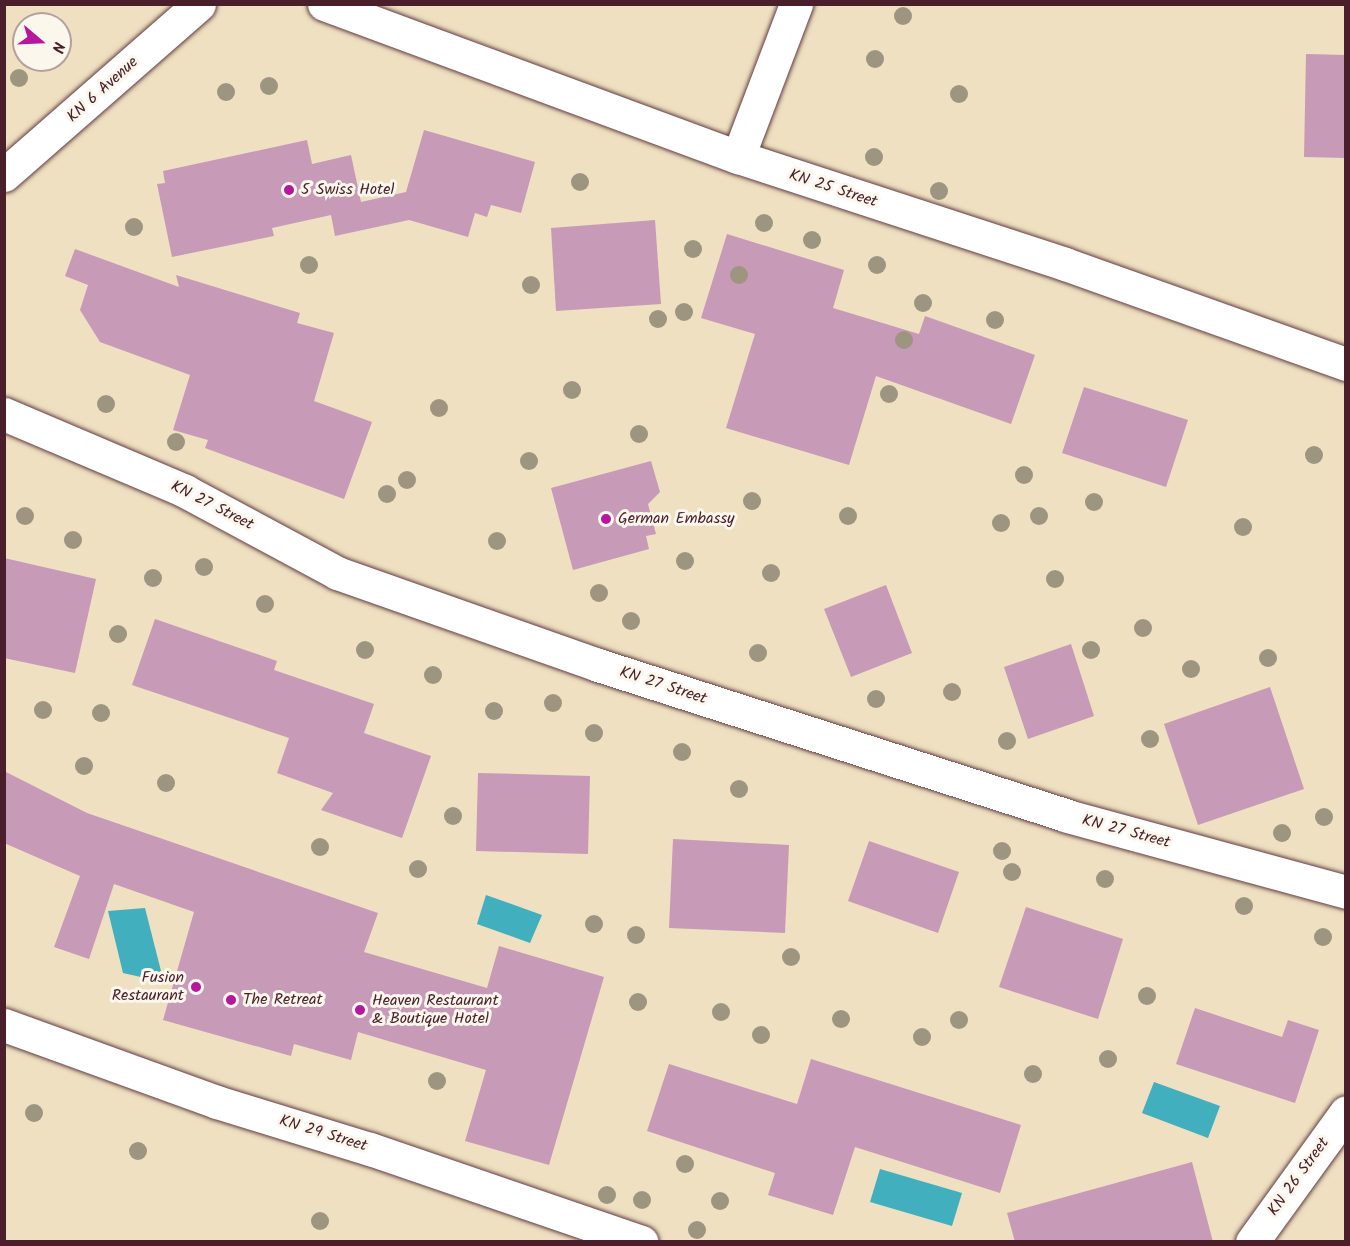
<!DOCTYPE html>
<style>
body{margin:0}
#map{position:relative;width:1350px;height:1246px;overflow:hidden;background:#eee0c0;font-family:Kalam,sans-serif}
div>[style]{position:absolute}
.water>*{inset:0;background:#41afbe}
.building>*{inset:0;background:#c79ab8}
.roads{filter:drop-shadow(0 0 2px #633c41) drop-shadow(0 0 2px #633c41)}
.minor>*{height:33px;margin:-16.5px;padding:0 16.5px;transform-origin:16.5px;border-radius:16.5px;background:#fff}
.major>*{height:33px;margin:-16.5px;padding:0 16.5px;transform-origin:16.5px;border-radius:16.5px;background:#fff}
.trees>*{width:18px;height:18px;margin:-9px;border-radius:50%;background:#9e9581}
.dots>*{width:16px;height:16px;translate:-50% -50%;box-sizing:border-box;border:3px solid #fbf7ec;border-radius:50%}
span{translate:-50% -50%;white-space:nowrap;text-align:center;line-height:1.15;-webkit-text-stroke:6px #fbf7ec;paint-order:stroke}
.street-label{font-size:16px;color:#4a1f2b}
.poi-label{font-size:16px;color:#4a1f2b}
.left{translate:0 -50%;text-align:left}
.right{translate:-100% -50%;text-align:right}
.frame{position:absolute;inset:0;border:6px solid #4a1f2b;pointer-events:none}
.north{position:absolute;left:12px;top:12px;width:60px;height:60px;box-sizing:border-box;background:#fbf7ec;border:2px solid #b4a19f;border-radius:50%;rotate:109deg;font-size:16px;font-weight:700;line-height:24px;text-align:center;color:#4a1f2b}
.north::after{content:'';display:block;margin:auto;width:21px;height:27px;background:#b5179e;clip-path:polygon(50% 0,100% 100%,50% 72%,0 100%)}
</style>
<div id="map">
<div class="water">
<div style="clip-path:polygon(486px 895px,542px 915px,530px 943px,477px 924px)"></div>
<div style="clip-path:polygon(145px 908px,161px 971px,154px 980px,123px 973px,108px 911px)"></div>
<div style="clip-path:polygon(1154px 1082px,1220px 1106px,1208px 1138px,1142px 1113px)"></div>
<div style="clip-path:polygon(880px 1169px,962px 1193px,952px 1226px,870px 1202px)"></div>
</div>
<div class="building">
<div style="clip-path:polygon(1306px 54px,1346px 55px,1346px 158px,1304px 157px)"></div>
<div style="clip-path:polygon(424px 130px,535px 162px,521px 213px,491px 205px,487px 217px,475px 213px,468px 237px,409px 220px,335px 236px,331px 215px,272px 228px,274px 236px,172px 257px,157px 184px,165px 183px,163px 171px,307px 140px,312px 164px,351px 155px,361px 202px,406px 192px)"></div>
<div style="clip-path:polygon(655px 220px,661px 304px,556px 311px,551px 228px)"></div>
<div style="clip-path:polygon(727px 234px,844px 270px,833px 308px,919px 334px,925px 316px,1035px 355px,1011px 424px,876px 376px,849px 465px,726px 428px,755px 334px,701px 318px)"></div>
<div style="clip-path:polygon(75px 249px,179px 287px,176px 275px,300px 313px,297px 323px,334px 333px,314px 401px,372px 422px,344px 499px,205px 448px,208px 440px,173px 430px,190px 375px,100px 342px,80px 310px,88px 285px,65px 276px)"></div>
<div style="clip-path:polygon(1084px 387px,1188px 420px,1166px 487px,1062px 453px)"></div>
<div style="clip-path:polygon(651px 461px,660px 492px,648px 504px,656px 534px,646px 536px,649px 549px,573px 570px,551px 488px)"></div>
<div style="clip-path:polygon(4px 558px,96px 579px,75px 673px,4px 658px)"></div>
<div style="clip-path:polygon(886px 585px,912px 653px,851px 677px,824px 609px)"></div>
<div style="clip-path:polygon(155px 619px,277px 661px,274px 670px,374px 704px,364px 733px,431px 756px,402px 838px,321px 810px,333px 793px,277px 773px,289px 738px,132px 685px)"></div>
<div style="clip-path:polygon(1071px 644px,1094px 716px,1028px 739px,1004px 667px)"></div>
<div style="clip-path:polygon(1270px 687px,1304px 789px,1198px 825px,1164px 724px)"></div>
<div style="clip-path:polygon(4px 771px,87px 813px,378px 913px,364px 952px,487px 988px,499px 946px,604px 977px,549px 1165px,465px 1141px,486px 1070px,358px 1032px,351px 1060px,294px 1044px,291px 1056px,163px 1020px,194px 912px,114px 884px,89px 959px,54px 947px,80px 876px,4px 843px)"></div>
<div style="clip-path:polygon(478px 773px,590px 776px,588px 854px,476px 851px)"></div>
<div style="clip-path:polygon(673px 839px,789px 845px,785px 933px,669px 928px)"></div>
<div style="clip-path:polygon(869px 841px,959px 872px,938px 933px,848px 901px)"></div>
<div style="clip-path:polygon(1026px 907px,1123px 939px,1098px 1019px,999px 987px)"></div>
<div style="clip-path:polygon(1195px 1008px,1282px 1037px,1288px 1020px,1319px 1030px,1295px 1103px,1176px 1064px)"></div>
<div style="clip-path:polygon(811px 1059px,1021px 1125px,1000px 1193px,855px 1147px,833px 1215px,768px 1195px,775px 1173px,647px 1131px,669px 1064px,797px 1104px)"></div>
<div style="clip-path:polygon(1192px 1162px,1213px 1242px,1015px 1242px,1007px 1213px)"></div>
</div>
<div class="roads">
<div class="minor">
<div style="left:324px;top:4px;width:441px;rotate:20.3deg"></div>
<div style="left:738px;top:157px;width:344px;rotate:18.1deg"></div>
<div style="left:1065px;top:264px;width:298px;rotate:19.6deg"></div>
<div style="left:738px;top:157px;width:164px;rotate:-69.2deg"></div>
<div style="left:4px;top:414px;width:197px;rotate:23deg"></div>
<div style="left:185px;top:491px;width:173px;rotate:28.3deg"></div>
<div style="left:337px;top:573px;width:277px;rotate:19.4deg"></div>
<div style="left:598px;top:665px;width:493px;rotate:17.8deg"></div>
<div style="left:1067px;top:816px;width:289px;rotate:15.2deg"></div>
<div style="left:4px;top:1025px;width:226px;rotate:19.9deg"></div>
<div style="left:217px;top:1102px;width:160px;rotate:17.1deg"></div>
<div style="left:370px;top:1149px;width:287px;rotate:18.9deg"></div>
<div style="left:1252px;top:1242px;width:160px;rotate:-54.1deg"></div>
</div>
<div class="major">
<div style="left:4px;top:175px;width:259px;rotate:-41.2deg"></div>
</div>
</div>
<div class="trees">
<div style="left:903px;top:16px"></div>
<div style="left:875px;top:59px"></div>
<div style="left:19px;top:78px"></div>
<div style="left:269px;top:86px"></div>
<div style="left:226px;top:92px"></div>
<div style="left:959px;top:94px"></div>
<div style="left:874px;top:157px"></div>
<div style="left:580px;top:182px"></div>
<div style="left:939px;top:191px"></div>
<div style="left:764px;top:223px"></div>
<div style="left:134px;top:227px"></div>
<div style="left:812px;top:240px"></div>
<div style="left:693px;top:249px"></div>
<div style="left:309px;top:265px"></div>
<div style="left:877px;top:265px"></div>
<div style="left:739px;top:275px"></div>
<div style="left:531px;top:285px"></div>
<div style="left:923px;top:303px"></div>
<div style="left:684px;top:312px"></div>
<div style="left:658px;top:319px"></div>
<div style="left:995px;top:320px"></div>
<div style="left:904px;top:340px"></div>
<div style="left:572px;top:390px"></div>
<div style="left:889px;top:394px"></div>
<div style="left:106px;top:404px"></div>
<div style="left:439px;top:408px"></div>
<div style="left:639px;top:434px"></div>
<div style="left:176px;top:442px"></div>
<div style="left:1314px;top:455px"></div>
<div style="left:529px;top:461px"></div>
<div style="left:1024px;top:475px"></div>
<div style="left:407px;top:480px"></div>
<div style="left:387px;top:494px"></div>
<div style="left:752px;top:501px"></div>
<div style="left:1094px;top:502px"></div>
<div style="left:25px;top:516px"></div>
<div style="left:848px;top:516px"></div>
<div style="left:1039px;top:516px"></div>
<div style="left:1001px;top:523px"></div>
<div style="left:1243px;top:527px"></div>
<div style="left:73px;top:540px"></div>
<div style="left:497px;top:541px"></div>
<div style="left:685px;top:561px"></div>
<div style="left:204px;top:567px"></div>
<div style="left:771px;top:573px"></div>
<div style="left:153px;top:578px"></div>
<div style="left:1055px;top:579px"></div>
<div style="left:599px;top:593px"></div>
<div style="left:265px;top:604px"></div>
<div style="left:631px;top:621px"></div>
<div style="left:1143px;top:628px"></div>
<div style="left:118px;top:634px"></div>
<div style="left:365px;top:650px"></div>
<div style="left:1091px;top:650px"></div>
<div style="left:758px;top:653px"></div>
<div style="left:1268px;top:658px"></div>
<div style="left:1191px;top:669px"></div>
<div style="left:433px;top:675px"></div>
<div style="left:952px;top:692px"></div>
<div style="left:876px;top:699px"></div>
<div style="left:553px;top:703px"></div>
<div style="left:43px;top:710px"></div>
<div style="left:494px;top:711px"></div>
<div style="left:101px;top:713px"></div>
<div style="left:594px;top:733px"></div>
<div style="left:1150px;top:739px"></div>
<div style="left:1007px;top:741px"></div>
<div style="left:682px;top:752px"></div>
<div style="left:84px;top:766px"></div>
<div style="left:166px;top:783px"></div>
<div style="left:739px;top:789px"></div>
<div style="left:453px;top:816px"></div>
<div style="left:1324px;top:817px"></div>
<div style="left:1282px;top:833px"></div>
<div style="left:320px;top:847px"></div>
<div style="left:1002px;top:851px"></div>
<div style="left:418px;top:869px"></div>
<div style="left:1012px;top:872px"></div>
<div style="left:1105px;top:879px"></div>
<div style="left:1244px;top:906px"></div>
<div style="left:594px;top:924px"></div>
<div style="left:636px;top:935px"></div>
<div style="left:1323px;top:937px"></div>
<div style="left:791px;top:957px"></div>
<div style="left:1147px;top:996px"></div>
<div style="left:638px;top:1002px"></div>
<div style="left:721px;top:1012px"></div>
<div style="left:841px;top:1019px"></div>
<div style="left:959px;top:1020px"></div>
<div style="left:761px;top:1035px"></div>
<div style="left:922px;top:1037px"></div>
<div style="left:1108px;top:1059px"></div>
<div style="left:1033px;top:1074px"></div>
<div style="left:437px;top:1081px"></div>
<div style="left:34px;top:1113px"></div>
<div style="left:138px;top:1151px"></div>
<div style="left:685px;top:1164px"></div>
<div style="left:607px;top:1195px"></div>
<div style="left:642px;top:1200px"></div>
<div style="left:720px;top:1201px"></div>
<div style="left:320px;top:1221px"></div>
<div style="left:697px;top:1230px"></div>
</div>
<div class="dots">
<div style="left:289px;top:190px;background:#b5179e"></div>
<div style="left:606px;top:519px;background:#b5179e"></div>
<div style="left:196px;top:987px;background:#b5179e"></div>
<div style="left:231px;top:1000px;background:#b5179e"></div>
<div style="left:360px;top:1010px;background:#b5179e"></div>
</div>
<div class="street-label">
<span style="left:103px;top:90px;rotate:-42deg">KN 6 Avenue</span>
<span style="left:833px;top:189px;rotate:18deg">KN 25 Street</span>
<span style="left:212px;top:506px;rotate:27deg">KN 27 Street</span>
<span style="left:663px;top:686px;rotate:18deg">KN 27 Street</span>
<span style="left:1126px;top:832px;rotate:15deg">KN 27 Street</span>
<span style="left:323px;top:1134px;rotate:17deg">KN 29 Street</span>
<span style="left:1299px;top:1177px;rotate:-54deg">KN 26 Street</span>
</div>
<div class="poi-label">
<span class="left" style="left:301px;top:190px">5 Swiss Hotel</span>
<span class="left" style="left:618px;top:519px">German Embassy</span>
<span class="right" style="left:184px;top:987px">Fusion<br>Restaurant</span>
<span class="left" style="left:243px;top:1000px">The Retreat</span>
<span class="left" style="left:372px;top:1010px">Heaven Restaurant<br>&amp; Boutique Hotel</span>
</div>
<div class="frame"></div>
<div class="north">N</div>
</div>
